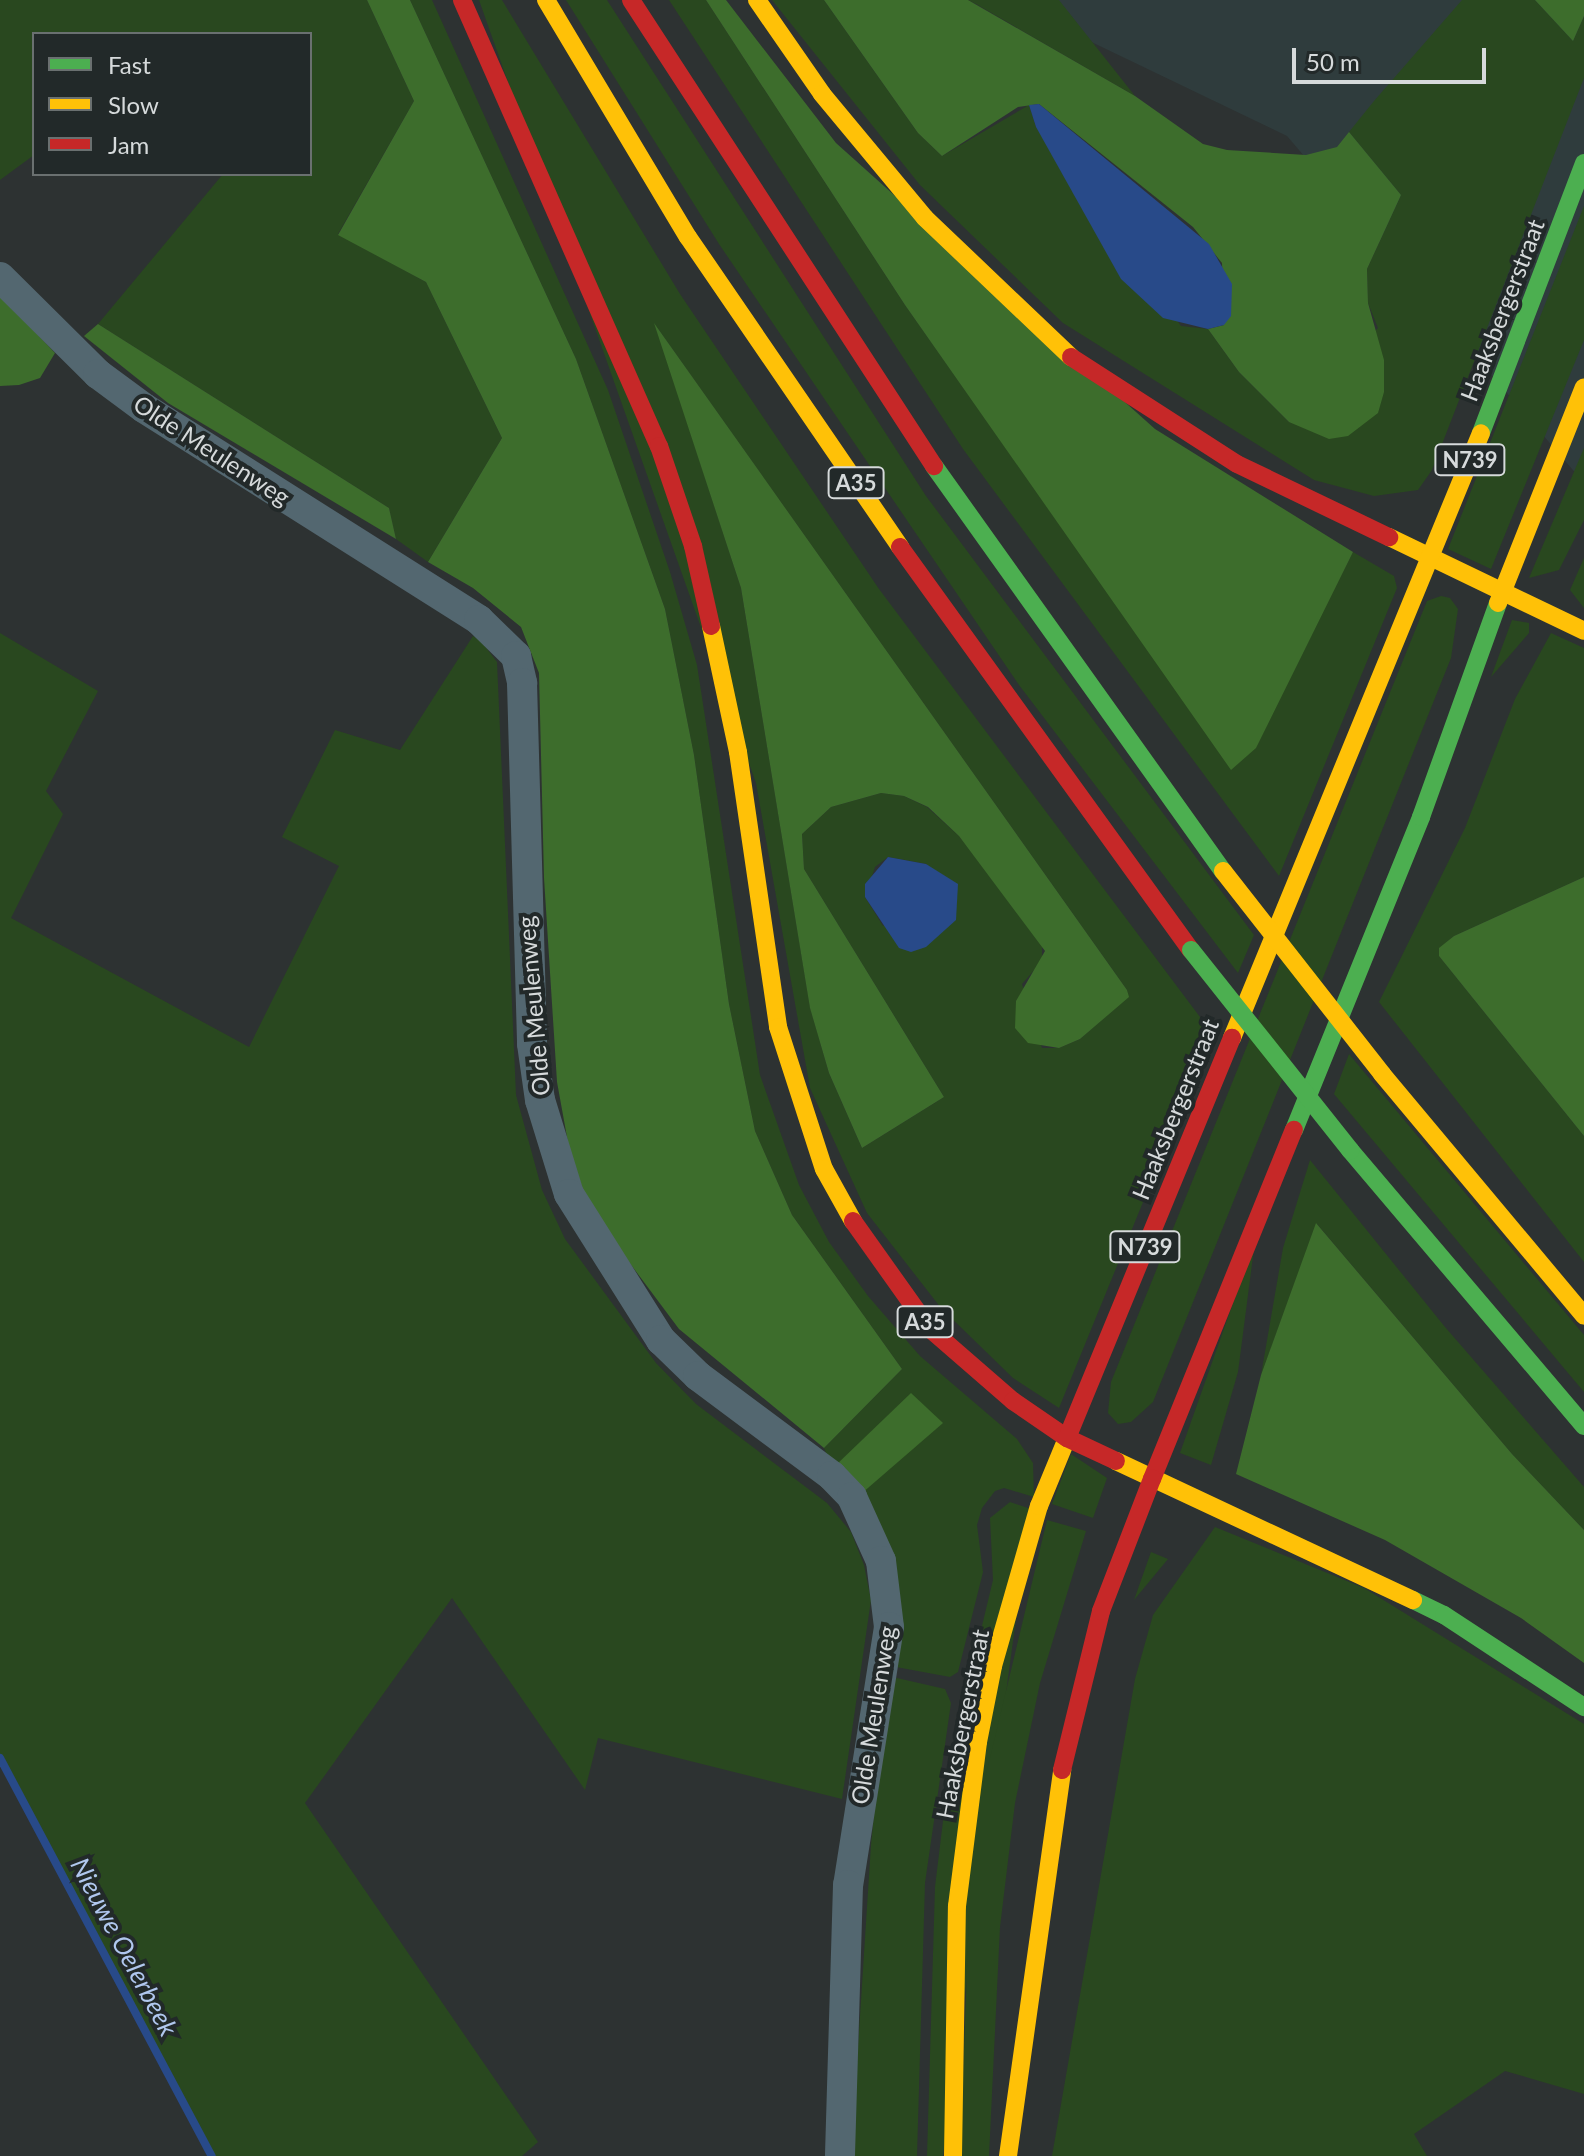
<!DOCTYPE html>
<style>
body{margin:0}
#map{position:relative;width:1584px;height:2156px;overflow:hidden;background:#2d3232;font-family:Lato,sans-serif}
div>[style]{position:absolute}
.built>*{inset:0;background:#2f3c3d}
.green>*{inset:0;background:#29481f}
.forest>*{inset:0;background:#3d6d2c}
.water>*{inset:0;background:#284a89}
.stream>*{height:8px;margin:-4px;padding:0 4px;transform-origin:4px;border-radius:4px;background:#284a89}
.street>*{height:30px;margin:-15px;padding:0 15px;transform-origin:15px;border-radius:15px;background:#536770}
.fast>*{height:18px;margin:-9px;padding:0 9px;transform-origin:9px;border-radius:9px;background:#4caf50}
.slow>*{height:18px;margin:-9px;padding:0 9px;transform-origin:9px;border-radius:9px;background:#ffc107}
.jam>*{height:18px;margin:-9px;padding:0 9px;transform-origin:9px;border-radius:9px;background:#c62828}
.fast-bridge>*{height:18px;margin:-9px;padding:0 9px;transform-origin:9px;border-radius:9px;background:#4caf50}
.slow-bridge>*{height:18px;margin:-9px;padding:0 9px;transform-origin:9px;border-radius:9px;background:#ffc107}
span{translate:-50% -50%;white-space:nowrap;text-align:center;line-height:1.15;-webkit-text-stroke:8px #222929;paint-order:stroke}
.shield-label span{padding:2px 6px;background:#222929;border:2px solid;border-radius:6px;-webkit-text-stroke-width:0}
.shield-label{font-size:22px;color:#d6dadb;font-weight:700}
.street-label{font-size:24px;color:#d6dadb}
.water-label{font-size:26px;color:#b0c7ee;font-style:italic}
.legend{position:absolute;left:32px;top:32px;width:280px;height:144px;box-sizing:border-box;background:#222929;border:2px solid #6a7070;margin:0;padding:10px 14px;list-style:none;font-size:24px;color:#d6dadb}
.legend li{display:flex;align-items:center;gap:16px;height:40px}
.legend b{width:40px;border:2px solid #6a7070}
.scale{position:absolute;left:1292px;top:48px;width:194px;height:36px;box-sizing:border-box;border:4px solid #d6dadb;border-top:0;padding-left:10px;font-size:24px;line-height:28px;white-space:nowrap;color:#d6dadb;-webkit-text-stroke:6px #222929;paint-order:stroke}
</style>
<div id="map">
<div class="built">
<div style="clip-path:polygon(1004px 0,1584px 0,1584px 483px,1287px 136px)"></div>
</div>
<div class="green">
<div style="clip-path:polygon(0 0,367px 0,414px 101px,338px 234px,426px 282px,502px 438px,428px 562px,396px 539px,389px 508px,98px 324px,223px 174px,310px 174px,310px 34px,34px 34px,34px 155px,0 180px)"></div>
<div style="clip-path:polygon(410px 0,432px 0,608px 390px,670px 572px,697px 665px,760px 1075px,799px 1185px,829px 1242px,868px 1296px,920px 1356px,1017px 1439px,1033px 1463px,1034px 1497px,1004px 1488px,995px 1491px,982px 1508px,977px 1525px,983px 1572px,958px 1672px,950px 1677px,896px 1667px,897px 1627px,824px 1448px,902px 1369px,792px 1215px,755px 1131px,729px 1004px,694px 755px,665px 609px,576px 359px)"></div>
<div style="clip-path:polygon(evenodd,479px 0,502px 0,680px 294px,879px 589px,1212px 1033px,1059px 1408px,1013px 1378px,941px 1308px,867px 1213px,810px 1088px,756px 783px,479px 0,656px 326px,1127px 990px,1128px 997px,1080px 1039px,1059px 1048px,1042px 1048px,1022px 984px,1042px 961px,1042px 941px,959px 836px,927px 807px,904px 796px,881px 793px,831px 807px,802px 834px,804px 869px,944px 1097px,862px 1148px,829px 1073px,810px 1007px,741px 588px,656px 326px,479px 0,888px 857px,927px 864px,883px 926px,865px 897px,875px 867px,888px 857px)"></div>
<div style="clip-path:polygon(566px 0,607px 0,926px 496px,1254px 935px,1238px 973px,1019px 685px,719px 244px)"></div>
<div style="clip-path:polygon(669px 0,706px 0,905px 305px,1164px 672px,1309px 638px,1353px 552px,1394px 576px,1397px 588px,1279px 876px,963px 449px)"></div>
<div style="clip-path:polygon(772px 0,824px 0,918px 133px,942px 156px,1029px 105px,1036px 127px,1181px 326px,1208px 329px,1239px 372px,1289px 422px,1378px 328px,1368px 303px,1367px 269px,1401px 195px,1349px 132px,1374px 101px,1462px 0,1535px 0,1573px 41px,1584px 16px,1584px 78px,1432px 470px,1418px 490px,1374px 496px,1314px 480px,1063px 323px,920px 185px)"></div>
<div style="clip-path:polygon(968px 0,1059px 0,1135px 96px,976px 4px)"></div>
<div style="clip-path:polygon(1584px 206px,1584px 340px,1491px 569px,1448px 549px)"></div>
<div style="clip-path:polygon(1584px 448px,1584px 520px,1559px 570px,1529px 578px)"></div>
<div style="clip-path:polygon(1584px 558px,1584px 608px,1570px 590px)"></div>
<div style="clip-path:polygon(1441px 596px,1450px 598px,1458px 609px,1451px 658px,1153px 1402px,1131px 1422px,1118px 1424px,1108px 1413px,1111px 1382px,1427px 601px)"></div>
<div style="clip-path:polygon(1512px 620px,1529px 623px,1529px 633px,1491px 677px)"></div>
<div style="clip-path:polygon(0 633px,98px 691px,46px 791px,63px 814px,11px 918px,249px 1047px,339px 866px,282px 837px,335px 730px,400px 750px,473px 636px,481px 641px,497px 662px,516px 1095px,542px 1190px,565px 1239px,656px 1363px,696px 1404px,827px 1503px,851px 1532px,864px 1565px,871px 1600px,842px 1799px,598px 1738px,585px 1790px,452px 1598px,305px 1803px,538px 2142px,522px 2156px,212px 2156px,0 1758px)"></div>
<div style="clip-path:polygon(1551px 633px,1584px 648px,1584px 877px,1454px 936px,1439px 949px,1439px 956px,1584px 1136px,1584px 1262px,1379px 1002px,1465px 828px,1515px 699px)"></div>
<div style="clip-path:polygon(1349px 1054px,1584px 1335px,1584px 1392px,1334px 1094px)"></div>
<div style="clip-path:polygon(1310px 1160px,1445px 1327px,1584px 1487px,1584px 1530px,1512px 1454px,1317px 1224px,1261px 1375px,1283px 1248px)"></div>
<div style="clip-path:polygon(1255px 1241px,1238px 1372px,1211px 1465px,1180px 1453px)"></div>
<div style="clip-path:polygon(1071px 1454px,1107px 1478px,1093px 1518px,1052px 1504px)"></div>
<div style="clip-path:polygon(1010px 1502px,1031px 1509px,943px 2156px,927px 2156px,935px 1887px,951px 1755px,993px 1580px,990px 1518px)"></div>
<div style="clip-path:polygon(1047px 1520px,1086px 1531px,1040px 1683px,1015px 1803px,1000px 1927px,989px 2156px,960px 2156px,972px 1833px)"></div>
<div style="clip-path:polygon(1215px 1527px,1364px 1588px,1584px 1724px,1584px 2094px,1505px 2071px,1414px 2134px,1427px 2156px,1052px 2156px,1135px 1679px,1153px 1615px)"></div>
<div style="clip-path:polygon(1151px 1552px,1168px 1559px,1134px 1600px)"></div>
<div style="clip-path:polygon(897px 1678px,945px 1689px,951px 1703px,925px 1883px,917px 2156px,851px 2156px,871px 1845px,887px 1683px)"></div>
</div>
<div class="forest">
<div style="clip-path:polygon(367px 0,410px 0,576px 359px,665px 609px,694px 755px,729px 1004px,755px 1131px,792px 1215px,902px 1369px,824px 1448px,679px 1329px,611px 1238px,584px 1193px,569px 1148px,557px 1082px,544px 878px,539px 673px,521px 627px,473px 588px,428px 562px,502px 438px,426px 282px,338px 235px,414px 101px)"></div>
<div style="clip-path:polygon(706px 0,726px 0,836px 143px,1155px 429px,1353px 552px,1256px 748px,1231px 770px,905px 305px)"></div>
<div style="clip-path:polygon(824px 0,968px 0,1135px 96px,1203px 144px,1227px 150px,1306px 155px,1337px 147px,1349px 132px,1401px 195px,1367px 269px,1368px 303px,1384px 360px,1384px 392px,1378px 413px,1348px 436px,1329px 439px,1289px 422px,1239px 372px,1208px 329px,1224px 325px,1222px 263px,1193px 227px,1039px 104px,1018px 107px,942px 156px,918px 133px)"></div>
<div style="clip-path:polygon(1535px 0,1584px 0,1584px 16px,1573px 41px)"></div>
<div style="clip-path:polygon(0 295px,55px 353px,40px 378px,19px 385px,0 386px)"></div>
<div style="clip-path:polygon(654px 323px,1127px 990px,1129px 997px,1080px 1039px,1059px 1048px,1028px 1043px,1015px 1028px,1016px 1001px,1045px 951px,959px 836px,928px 807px,904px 796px,881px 793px,831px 807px,802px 834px,804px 869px,944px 1097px,862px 1148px,829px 1073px,810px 1008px,741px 588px)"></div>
<div style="clip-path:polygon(98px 324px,389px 508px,396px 539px,168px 403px,84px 336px)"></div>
<div style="clip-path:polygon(1584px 877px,1584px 1136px,1439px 956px,1439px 948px,1454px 936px)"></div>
<div style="clip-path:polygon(1316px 1223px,1512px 1454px,1584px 1530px,1584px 1663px,1521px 1618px,1385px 1540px,1236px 1474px,1261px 1375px)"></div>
<div style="clip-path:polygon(911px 1393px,943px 1423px,861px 1494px,835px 1466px)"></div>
</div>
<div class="water">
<div style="clip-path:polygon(1039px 104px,1209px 244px,1232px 284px,1231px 316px,1224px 325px,1208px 329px,1163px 318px,1121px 279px,1036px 127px,1029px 105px)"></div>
<div style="clip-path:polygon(888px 857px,926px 864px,958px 884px,956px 920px,926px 947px,911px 952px,899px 948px,865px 897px,865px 884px)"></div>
</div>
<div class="stream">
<div style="left:0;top:1758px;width:451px;rotate:62deg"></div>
</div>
<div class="street">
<div style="left:0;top:277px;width:138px;rotate:44.7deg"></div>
<div style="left:98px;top:374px;width:57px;rotate:36.5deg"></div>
<div style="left:144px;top:408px;width:396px;rotate:32.3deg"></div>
<div style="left:479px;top:620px;width:52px;rotate:44.2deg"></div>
<div style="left:516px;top:656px;width:28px;rotate:77deg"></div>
<div style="left:522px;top:683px;width:361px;rotate:88.4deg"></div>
<div style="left:532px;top:1044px;width:57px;rotate:81.9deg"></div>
<div style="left:540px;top:1100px;width:98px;rotate:72.9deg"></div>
<div style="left:569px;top:1194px;width:173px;rotate:57.8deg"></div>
<div style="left:661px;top:1340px;width:52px;rotate:44.2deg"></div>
<div style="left:698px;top:1376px;width:167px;rotate:36.7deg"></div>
<div style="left:832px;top:1476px;width:29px;rotate:46deg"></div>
<div style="left:852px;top:1497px;width:70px;rotate:65.6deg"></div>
<div style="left:881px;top:1561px;width:66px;rotate:83.1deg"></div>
<div style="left:889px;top:1627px;width:261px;rotate:99deg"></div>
<div style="left:848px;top:1885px;width:271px;rotate:91.7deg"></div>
</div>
<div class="fast">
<div style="left:1481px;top:433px;width:289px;rotate:-69.1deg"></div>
<div style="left:934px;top:466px;width:498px;rotate:54.5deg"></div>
<div style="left:1294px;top:1130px;width:338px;rotate:-67.9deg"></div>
<div style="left:1421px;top:817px;width:227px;rotate:-70.2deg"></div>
<div style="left:1350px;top:1150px;width:362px;rotate:49.7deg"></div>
<div style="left:1413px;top:1600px;width:34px;rotate:26deg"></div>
<div style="left:1444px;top:1615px;width:168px;rotate:33.3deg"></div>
</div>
<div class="slow">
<div style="left:546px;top:0;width:276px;rotate:59.1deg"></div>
<div style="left:688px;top:237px;width:376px;rotate:55.6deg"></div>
<div style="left:757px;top:0;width:114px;rotate:55.3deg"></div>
<div style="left:822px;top:94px;width:161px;rotate:50.3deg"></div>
<div style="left:925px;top:218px;width:202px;rotate:43.6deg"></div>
<div style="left:1389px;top:537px;width:216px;rotate:25.7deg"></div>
<div style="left:1498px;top:603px;width:232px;rotate:-68.3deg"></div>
<div style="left:711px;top:626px;width:129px;rotate:77.9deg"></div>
<div style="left:738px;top:752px;width:278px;rotate:81.7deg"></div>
<div style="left:778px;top:1027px;width:149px;rotate:72.1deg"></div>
<div style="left:824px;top:1169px;width:60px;rotate:60.9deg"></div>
<div style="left:1232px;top:1038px;width:654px;rotate:-67.63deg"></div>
<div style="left:1382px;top:1074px;width:315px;rotate:50.1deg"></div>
<div style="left:1116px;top:1461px;width:328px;rotate:25.1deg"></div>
<div style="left:953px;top:2156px;width:250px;rotate:-89.1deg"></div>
<div style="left:957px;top:1906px;width:165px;rotate:-82.7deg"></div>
<div style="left:978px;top:1742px;width:77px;rotate:-78.8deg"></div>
<div style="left:993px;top:1666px;width:166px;rotate:-74deg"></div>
<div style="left:1039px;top:1506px;width:74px;rotate:-67.6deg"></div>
<div style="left:1008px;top:2156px;width:390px;rotate:-82deg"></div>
</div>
<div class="jam">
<div style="left:462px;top:0;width:488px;rotate:66.2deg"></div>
<div style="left:659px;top:446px;width:106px;rotate:71.2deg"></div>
<div style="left:693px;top:546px;width:82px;rotate:77.3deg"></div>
<div style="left:631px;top:0;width:556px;rotate:56.97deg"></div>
<div style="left:1071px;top:357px;width:197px;rotate:32.8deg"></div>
<div style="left:1237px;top:464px;width:169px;rotate:25.7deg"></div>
<div style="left:900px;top:547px;width:497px;rotate:54.2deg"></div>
<div style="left:853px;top:1221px;width:131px;rotate:54.6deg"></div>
<div style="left:929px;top:1328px;width:111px;rotate:41deg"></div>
<div style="left:1013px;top:1401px;width:65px;rotate:34.4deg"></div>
<div style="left:1067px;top:1438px;width:54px;rotate:25.1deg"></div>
<div style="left:1067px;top:1438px;width:433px;rotate:-67.6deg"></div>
<div style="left:1152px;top:1479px;width:377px;rotate:-67.9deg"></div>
<div style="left:1062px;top:1770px;width:164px;rotate:-76.2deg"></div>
<div style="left:1101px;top:1611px;width:142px;rotate:-68.9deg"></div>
</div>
<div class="fast-bridge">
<div style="left:1191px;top:950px;width:256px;rotate:51.5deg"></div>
</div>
<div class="slow-bridge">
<div style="left:1223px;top:871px;width:258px;rotate:51.9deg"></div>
</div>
<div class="shield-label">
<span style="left:1470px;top:460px">N739</span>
<span style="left:856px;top:483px">A35</span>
<span style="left:1145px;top:1247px">N739</span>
<span style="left:925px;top:1322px">A35</span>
</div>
<div class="street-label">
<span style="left:1502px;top:310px;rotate:-69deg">Haaksbergerstraat</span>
<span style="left:212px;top:450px;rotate:33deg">Olde Meulenweg</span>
<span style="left:533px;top:1006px;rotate:-95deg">Olde Meulenweg</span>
<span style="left:1175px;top:1109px;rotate:-68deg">Haaksbergerstraat</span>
<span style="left:873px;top:1715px;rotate:-81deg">Olde Meulenweg</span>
<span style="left:962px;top:1724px;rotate:-79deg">Haaksbergerstraat</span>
</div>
<div class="water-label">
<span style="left:124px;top:1947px;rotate:62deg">Nieuwe Oelerbeek</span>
</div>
<ul class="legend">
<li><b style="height:10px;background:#4caf50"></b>Fast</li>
<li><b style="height:10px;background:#ffc107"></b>Slow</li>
<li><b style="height:10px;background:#c62828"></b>Jam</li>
</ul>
<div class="scale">50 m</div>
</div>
